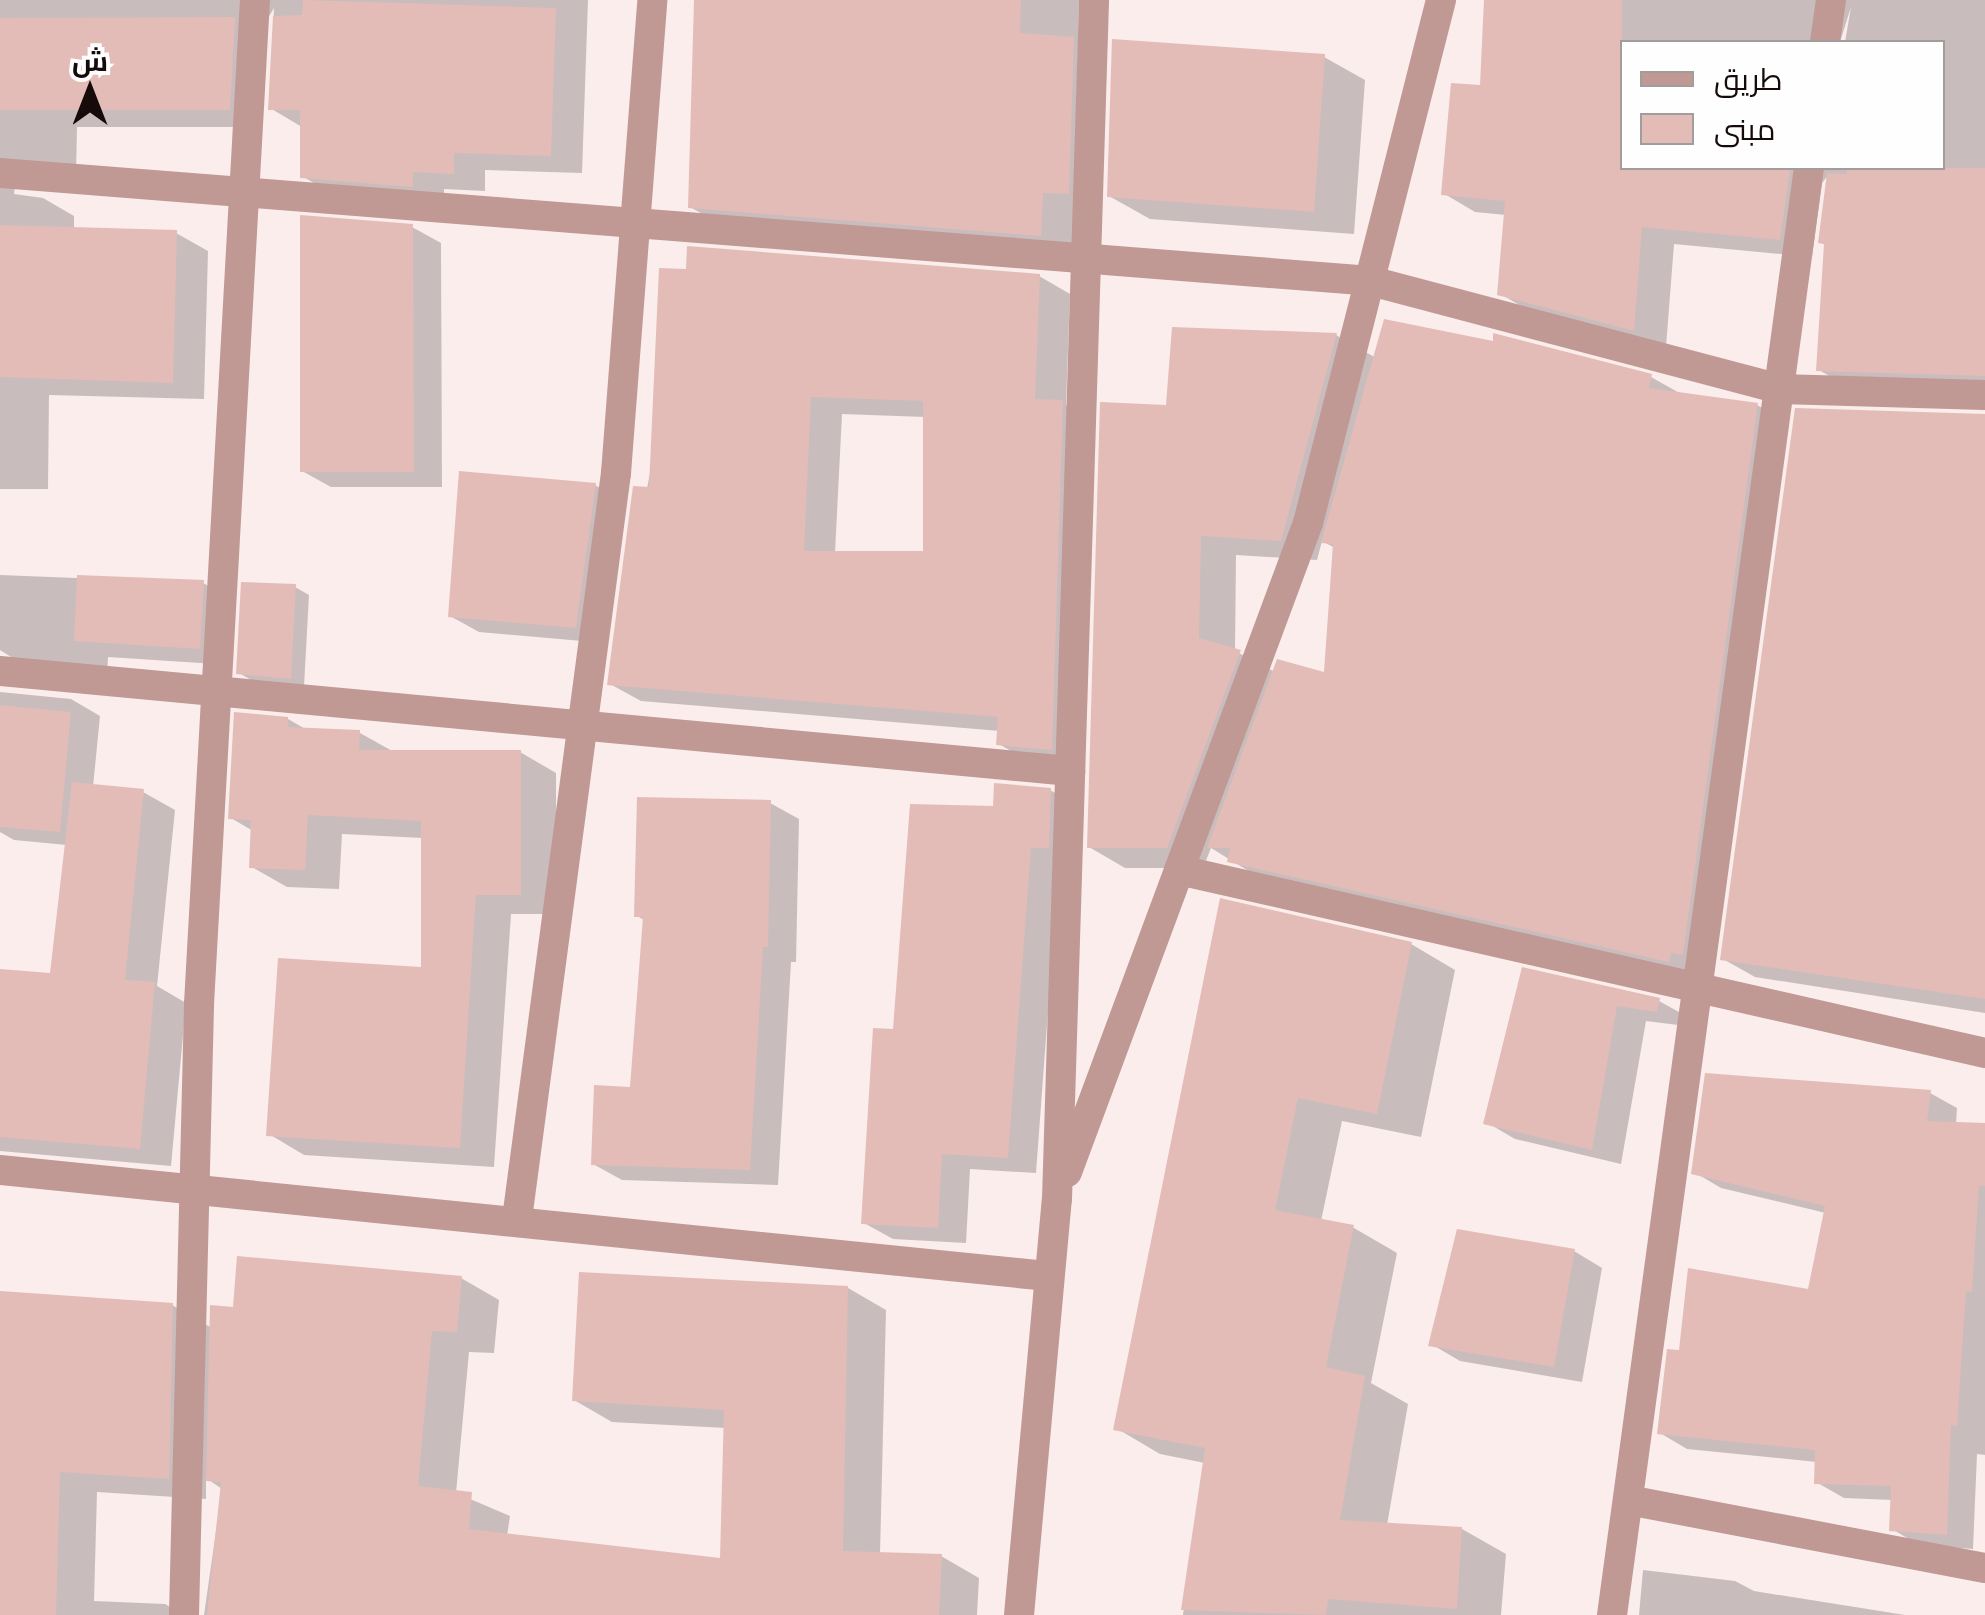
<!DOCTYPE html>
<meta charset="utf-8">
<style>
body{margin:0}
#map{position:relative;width:1985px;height:1615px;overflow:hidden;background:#faedeb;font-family:Commissioner,Cairo,sans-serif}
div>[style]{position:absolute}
.shadow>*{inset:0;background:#0003}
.building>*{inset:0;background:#e3bcb7}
.minor>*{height:30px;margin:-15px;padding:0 15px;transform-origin:15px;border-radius:15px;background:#c09894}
span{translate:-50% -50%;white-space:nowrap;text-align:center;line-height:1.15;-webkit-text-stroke:8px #fefefe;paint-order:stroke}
.legend{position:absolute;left:1620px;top:40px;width:325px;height:130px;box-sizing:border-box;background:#fefefe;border:2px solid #a19d9c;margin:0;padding:12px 18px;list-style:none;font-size:30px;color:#160b0a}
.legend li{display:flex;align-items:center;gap:20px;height:50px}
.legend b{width:50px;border:2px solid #a19d9c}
.north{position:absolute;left:40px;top:40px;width:100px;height:100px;-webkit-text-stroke:8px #fefefe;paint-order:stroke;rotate:0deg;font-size:28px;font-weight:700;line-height:40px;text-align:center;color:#160b0a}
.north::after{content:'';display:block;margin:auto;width:35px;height:45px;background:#160b0a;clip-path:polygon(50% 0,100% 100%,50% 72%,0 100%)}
</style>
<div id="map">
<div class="shadow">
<div style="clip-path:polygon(0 0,588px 0,582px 173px,485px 170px,485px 191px,444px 189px,444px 203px,334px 195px,302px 176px,302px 127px,270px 108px,274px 8px,268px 18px,261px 127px,77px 127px,76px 174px,15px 184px,14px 194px,43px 198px,74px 216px,74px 229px,176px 233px,208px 251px,204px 399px,49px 395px,48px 489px,0 489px)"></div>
<div style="clip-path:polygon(697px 0,1079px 0,1073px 253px,722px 225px,690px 207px)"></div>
<div style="clip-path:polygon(evenodd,1487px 0,1985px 0,1985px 392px,1850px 388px,1819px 370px,1827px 246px,1820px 242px,1830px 173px,1822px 183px,1812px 257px,1674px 244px,1666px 347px,1531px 312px,1499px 293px,1506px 215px,1475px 212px,1443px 193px,1483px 88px,1487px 0,1851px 7px,1845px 42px,1942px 42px,1942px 168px,1622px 168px,1622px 42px,1840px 42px,1851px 7px)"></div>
<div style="clip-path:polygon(1324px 57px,1365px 80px,1354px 234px,1150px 219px,1109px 196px)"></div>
<div style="clip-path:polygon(412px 227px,441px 243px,442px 487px,331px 487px,302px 471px)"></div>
<div style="clip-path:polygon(evenodd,688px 272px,1039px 276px,1070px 294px,1066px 405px,1093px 421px,1082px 767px,1030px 762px,999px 744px,1000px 731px,641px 701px,610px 684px,688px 272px,842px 414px,925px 417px,925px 553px,835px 553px,842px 414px)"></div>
<div style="clip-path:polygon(evenodd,1336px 335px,1376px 358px,1651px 377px,1683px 395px,1757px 405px,1788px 423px,1700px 978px,1260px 878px,1211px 848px,1203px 868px,1125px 868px,1089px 847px,1168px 407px,1336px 335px,1322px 541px,1335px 548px,1327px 675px,1275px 672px,1235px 651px,1236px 555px,1317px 560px,1322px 541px)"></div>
<div style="clip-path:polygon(1985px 416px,1985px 1013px,1755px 977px,1723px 959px)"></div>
<div style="clip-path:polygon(595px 485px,624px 502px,605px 643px,479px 632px,450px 616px)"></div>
<div style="clip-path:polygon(0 575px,203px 583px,235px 601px,231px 665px,108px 657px,107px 676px,32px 670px,0 650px)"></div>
<div style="clip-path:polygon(295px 587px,309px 595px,304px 686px,253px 681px,239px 673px)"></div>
<div style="clip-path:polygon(0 692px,71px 699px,100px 716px,93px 787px,143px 792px,175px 810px,157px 986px,186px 1003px,171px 1166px,0 1151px,0 971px,52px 976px,67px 845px,14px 840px,0 832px)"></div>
<div style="clip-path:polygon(288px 719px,307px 730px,360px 733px,394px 752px,520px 752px,556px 773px,556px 914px,511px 914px,494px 1167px,304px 1155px,269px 1134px,423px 969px,423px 838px,342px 834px,339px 889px,287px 887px,252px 867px,253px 831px,231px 818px)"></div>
<div style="clip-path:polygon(1050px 790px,1079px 807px,1059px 863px,1036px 1173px,970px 1169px,966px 1243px,893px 1239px,864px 1223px,895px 1032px)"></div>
<div style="clip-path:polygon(770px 803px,799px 819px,796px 962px,791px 962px,778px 1185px,622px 1180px,593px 1164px,632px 1089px,646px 921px,637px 916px)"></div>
<div style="clip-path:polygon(1222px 901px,1411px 944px,1455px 970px,1421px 1137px,1342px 1121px,1321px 1221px,1354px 1228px,1397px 1253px,1371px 1383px,1408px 1404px,1387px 1525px,1462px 1529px,1506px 1554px,1501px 1615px,1183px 1615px,1205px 1463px,1160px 1454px,1116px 1428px)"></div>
<div style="clip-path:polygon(1524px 970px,1659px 1001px,1688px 1017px,1686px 1026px,1646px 1021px,1621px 1164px,1515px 1139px,1486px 1122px)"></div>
<div style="clip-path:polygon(1930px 1093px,1957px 1108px,1956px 1124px,1985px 1126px,1985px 1455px,1977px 1454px,1973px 1549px,1919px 1545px,1892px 1529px,1893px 1500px,1844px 1498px,1816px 1482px,1817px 1462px,1687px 1449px,1660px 1433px,1681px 1353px,1810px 1292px,1826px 1213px,1721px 1188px,1694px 1172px)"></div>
<div style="clip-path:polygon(1574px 1251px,1602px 1268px,1582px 1382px,1460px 1361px,1431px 1344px)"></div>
<div style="clip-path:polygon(461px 1278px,499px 1300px,494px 1353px,469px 1352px,456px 1493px,510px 1516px,507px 1536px,722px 1561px,726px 1428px,612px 1422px,574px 1400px,848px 1288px,886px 1310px,880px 1554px,941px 1556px,979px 1578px,977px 1615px,204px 1615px,222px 1489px,206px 1478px,206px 1499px,97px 1492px,94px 1601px,165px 1604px,184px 1615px,0 1615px,0 1293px,172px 1305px,212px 1328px,235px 1310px)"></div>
<div style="clip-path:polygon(1643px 1570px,1735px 1581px,1754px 1591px,1905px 1615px,1639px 1615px)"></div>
</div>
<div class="building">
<div style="clip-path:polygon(303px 0,556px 8px,551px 156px,454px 153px,454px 174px,413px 172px,413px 187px,300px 178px,300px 110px,268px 110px,273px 16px,302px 15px)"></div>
<div style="clip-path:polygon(694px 0,1021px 0,1020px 33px,1074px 37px,1069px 194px,1043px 193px,1041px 236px,688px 208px)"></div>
<div style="clip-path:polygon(1484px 0,1622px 0,1622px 168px,1790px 170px,1780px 240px,1642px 227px,1634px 331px,1497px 295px,1505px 201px,1441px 195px,1451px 83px,1480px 85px)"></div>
<div style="clip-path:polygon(235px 17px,230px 110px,0 110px,0 18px)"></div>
<div style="clip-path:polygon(1112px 39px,1325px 54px,1314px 212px,1107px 197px)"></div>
<div style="clip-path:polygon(1847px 168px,1985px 168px,1985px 376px,1816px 371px,1824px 244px,1818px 243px,1827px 173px,1847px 174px)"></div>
<div style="clip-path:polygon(300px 215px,413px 224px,414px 472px,300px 472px)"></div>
<div style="clip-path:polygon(0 225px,177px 230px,173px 383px,0 377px)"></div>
<div style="clip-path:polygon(evenodd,687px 246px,1040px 274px,1035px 399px,1063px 400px,1052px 750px,996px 745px,998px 717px,607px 685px,633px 486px,649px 487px,659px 268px,686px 269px,687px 246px,811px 397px,923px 401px,923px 551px,804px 551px,811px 397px)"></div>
<div style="clip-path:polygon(1384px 319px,1493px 341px,1493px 333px,1652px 374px,1649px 388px,1758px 403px,1683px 955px,1671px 953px,1669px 962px,1227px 862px,1230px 848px,1207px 848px,1277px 659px,1324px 672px,1333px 544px,1321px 543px)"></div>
<div style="clip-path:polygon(1172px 327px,1337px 333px,1281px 541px,1201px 536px,1199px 638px,1241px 650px,1167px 848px,1087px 848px,1100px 402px,1166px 405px)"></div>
<div style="clip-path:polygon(1795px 408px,1985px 414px,1985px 999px,1720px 960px)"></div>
<div style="clip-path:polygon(459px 471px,596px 483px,576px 628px,448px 617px)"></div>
<div style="clip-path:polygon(77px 575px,204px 580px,200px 649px,74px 641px)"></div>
<div style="clip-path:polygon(241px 582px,296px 584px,291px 679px,236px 674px)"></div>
<div style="clip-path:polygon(0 705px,71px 712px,60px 832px,0 827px)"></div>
<div style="clip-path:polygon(234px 712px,288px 717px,288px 727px,360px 730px,359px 750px,521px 750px,521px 895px,476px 895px,460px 1148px,266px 1136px,278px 958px,421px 967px,421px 821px,308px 815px,305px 870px,249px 868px,251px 820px,228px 819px)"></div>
<div style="clip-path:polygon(72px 782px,144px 789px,125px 980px,155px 982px,140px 1149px,0 1137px,0 969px,50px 973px)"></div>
<div style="clip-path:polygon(994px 783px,1051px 788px,1049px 848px,1031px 848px,1008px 1158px,942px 1154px,938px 1228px,861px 1224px,873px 1028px,893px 1029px,910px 804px,993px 806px)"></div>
<div style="clip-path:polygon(637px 797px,771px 800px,768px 947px,763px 947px,750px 1170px,591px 1165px,594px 1085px,630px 1087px,643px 917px,634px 917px)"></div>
<div style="clip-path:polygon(1220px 898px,1412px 942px,1377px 1114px,1298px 1098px,1275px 1210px,1354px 1225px,1326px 1367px,1365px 1376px,1340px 1520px,1462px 1527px,1457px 1609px,1328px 1599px,1326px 1615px,1181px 1610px,1205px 1448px,1113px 1430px)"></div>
<div style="clip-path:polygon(1522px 967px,1660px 998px,1657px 1012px,1617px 1006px,1592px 1150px,1483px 1124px)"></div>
<div style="clip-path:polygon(1705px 1073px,1931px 1090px,1927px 1121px,1985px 1123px,1985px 1186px,1979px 1186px,1972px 1292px,1966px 1291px,1957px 1426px,1951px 1425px,1947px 1535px,1889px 1531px,1891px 1486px,1814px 1484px,1815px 1450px,1657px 1434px,1667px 1349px,1679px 1350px,1688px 1268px,1808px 1289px,1825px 1206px,1691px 1174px)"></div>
<div style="clip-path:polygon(1457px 1229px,1575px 1249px,1554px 1367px,1428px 1346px)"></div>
<div style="clip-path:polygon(237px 1256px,462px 1276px,457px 1332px,432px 1331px,418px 1486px,472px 1492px,469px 1529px,720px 1558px,724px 1410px,572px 1401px,579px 1272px,848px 1286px,843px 1551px,942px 1554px,939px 1615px,207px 1615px,221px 1482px,206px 1481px,210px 1305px,233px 1307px)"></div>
<div style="clip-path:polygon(0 1291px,173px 1303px,169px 1479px,60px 1472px,56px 1615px,0 1615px)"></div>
</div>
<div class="minor">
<div style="left:1825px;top:42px;width:42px;rotate:-81.9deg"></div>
<div style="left:0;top:173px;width:1375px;rotate:4.5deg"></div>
<div style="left:1371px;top:281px;width:423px;rotate:14.8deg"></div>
<div style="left:1780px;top:389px;width:205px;rotate:1.7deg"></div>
<div style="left:0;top:671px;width:1075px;rotate:5.34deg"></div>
<div style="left:1179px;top:870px;width:827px;rotate:12.79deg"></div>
<div style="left:0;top:1170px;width:1052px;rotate:5.78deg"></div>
<div style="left:1067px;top:1172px;width:692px;rotate:-69.63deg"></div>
<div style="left:1308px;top:523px;width:540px;rotate:-75.73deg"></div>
<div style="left:517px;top:1219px;width:753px;rotate:-82.44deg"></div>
<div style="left:616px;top:473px;width:474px;rotate:-85.6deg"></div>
<div style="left:1628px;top:1500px;width:363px;rotate:10.8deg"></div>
<div style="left:184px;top:1615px;width:611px;rotate:-88.59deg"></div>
<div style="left:199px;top:1004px;width:1006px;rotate:-86.81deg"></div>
<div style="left:1019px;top:1615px;width:418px;rotate:-84.8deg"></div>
<div style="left:1057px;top:1199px;width:1200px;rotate:-88.23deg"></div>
<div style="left:1612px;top:1615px;width:1460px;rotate:-82.25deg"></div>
</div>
<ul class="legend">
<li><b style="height:12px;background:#c09894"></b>طريق</li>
<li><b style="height:28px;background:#e3bcb7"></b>مبنى</li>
</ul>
<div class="north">ش</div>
</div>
